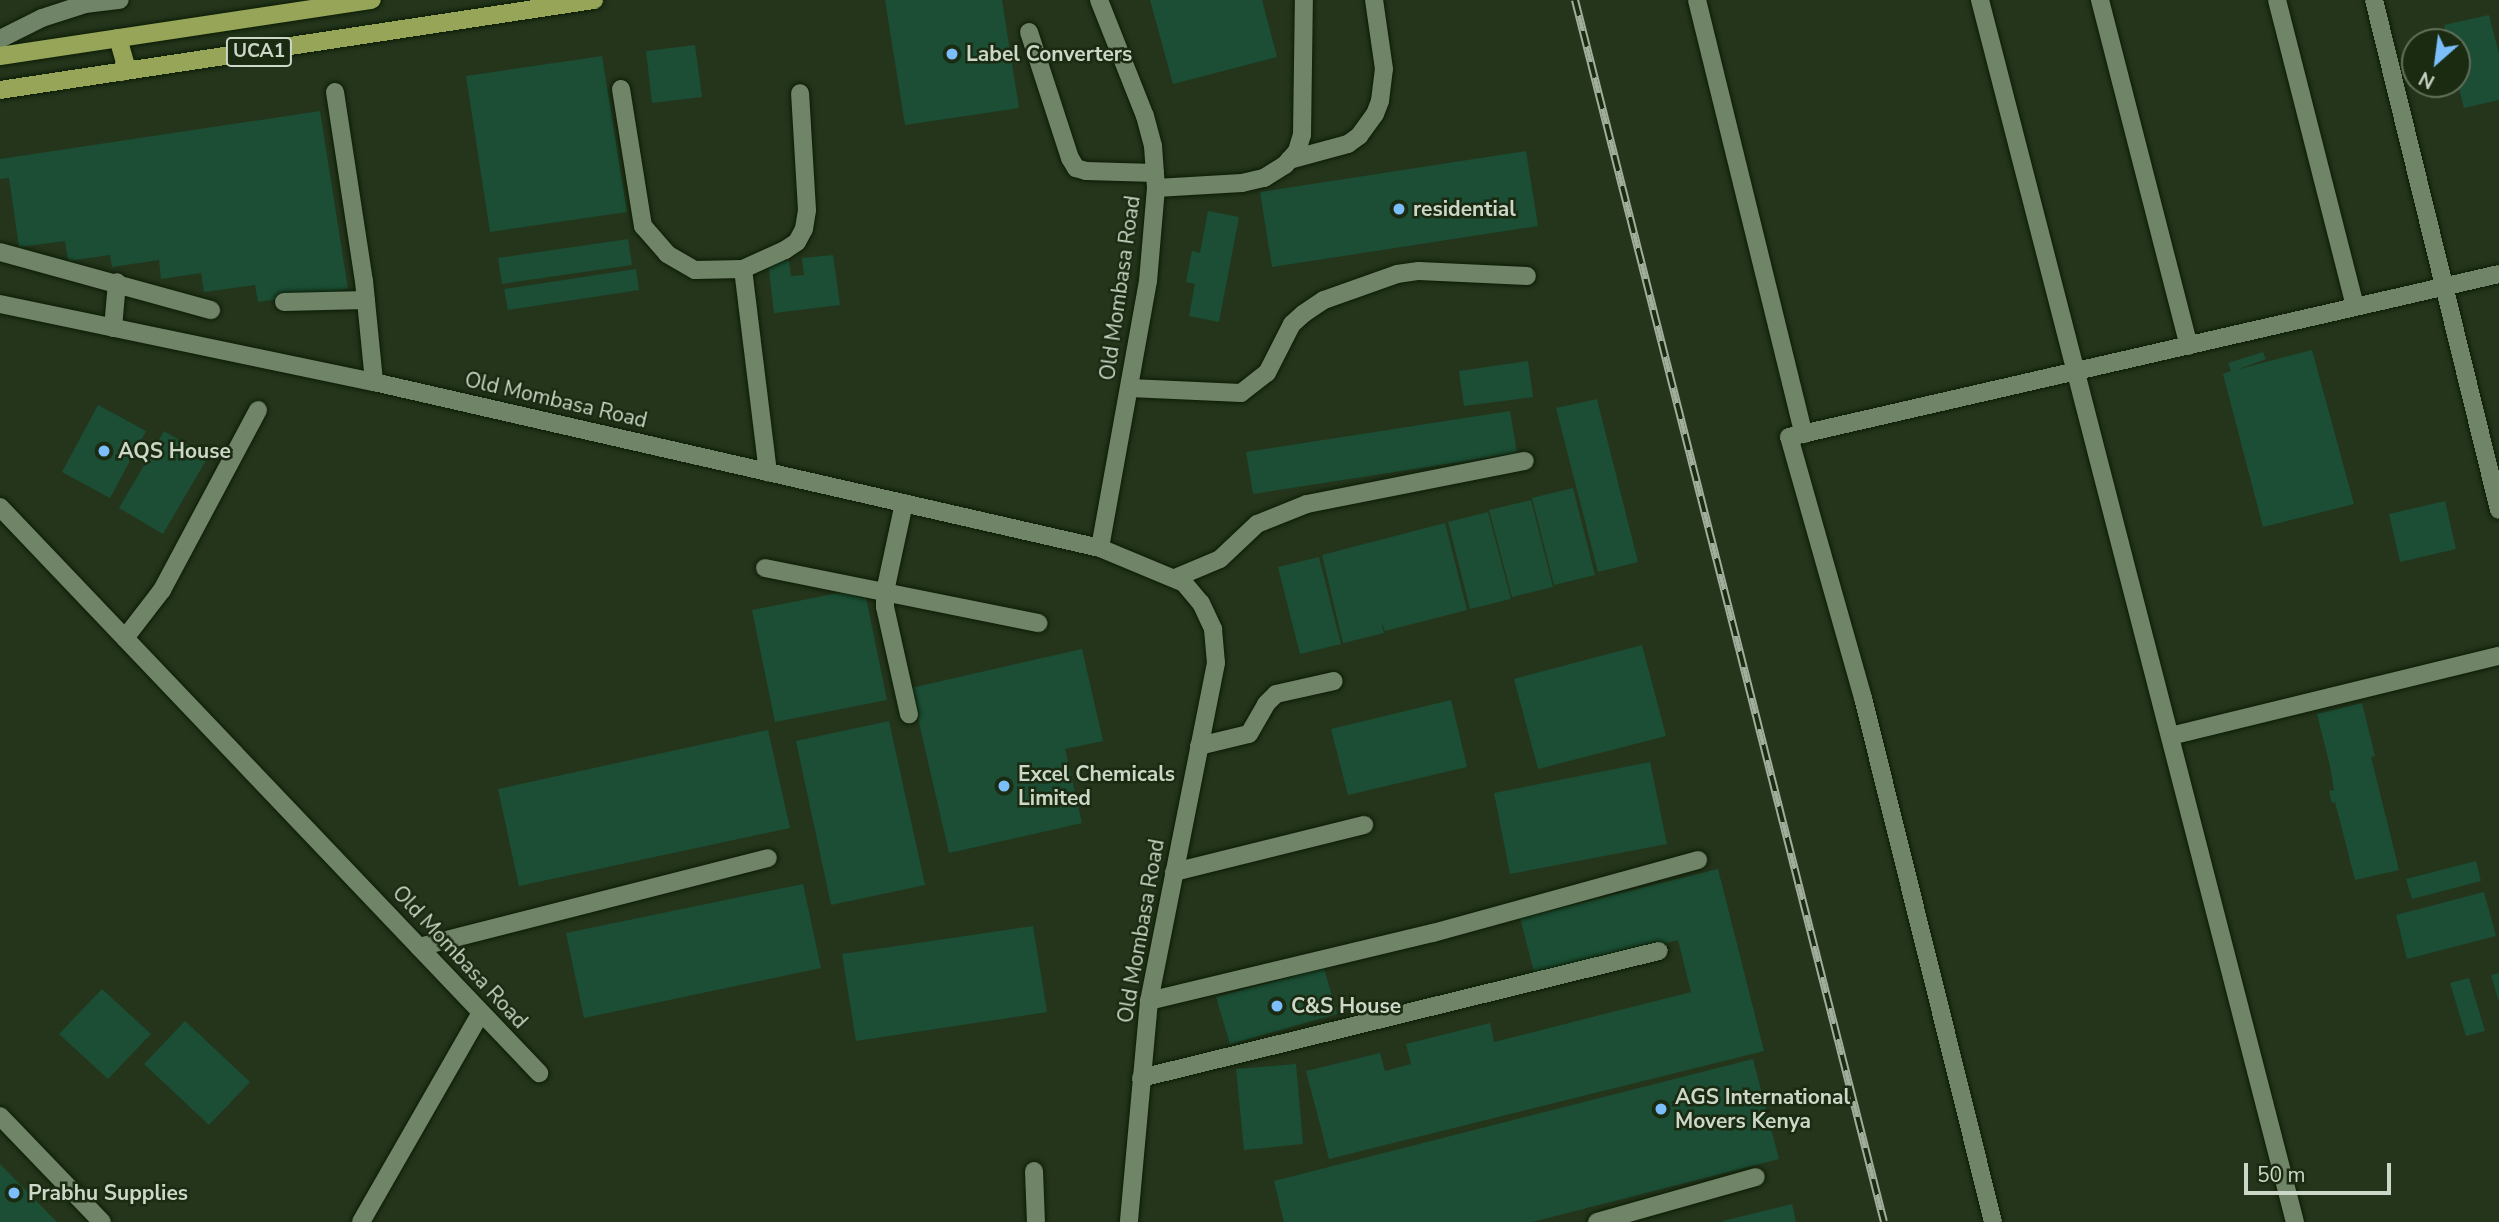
<!DOCTYPE html>
<style>
body{margin:0}
#map{position:relative;width:2499px;height:1222px;overflow:hidden;background:#24351c;font-family:"Nunito Sans",sans-serif}
div>[style]{position:absolute}
.building>*{inset:0;background:#1b4e35}
.roads{filter:drop-shadow(0 0 2px #0c1c05) drop-shadow(0 0 2px #0c1c05)}
.minor>*{height:18px;margin:-9px;padding:0 9px;transform-origin:9px;border-radius:9px;background:#708468}
.major>*{height:18px;margin:-9px;padding:0 9px;transform-origin:9px;border-radius:9px;background:#96a557}
.rail>*{height:8px;margin-top:-4px;transform-origin:0;background:repeating-linear-gradient(90deg,#1a2b12 0 16px,#a2ae9c 0 32px);box-sizing:border-box;border-block:2px solid #a2ae9c}
.dots>*{width:19px;height:19px;translate:-50% -50%;box-sizing:border-box;border:4px solid #1a2b12;border-radius:50%}
span{translate:-50% -50%;white-space:nowrap;text-align:center;line-height:1.15;-webkit-text-stroke:5px #1a2b12;paint-order:stroke}
.shield-label span{padding:2px 5px;background:#1a2b12;border:2px solid;border-radius:5px;-webkit-text-stroke-width:0}
.shield-label{font-size:19px;color:#ccd7c7;font-weight:700}
.poi-label{font-size:21px;color:#ccd7c7;font-weight:700}
.left{translate:0 -50%;text-align:left}
.street-label{font-size:21px;color:#ccd7c7}
.north{position:absolute;left:2401px;top:28px;width:70px;height:70px;box-sizing:border-box;background:#1a2b12;border:2px solid #61705a;border-radius:50%;rotate:208deg;font-size:19px;font-weight:700;line-height:28px;text-align:center;color:#ccd7c7}
.north::after{content:'';display:block;margin:auto;width:24px;height:32px;background:#7bbef9;clip-path:polygon(50% 0,100% 100%,50% 72%,0 100%)}
.scale{position:absolute;left:2244px;top:1163px;width:147px;height:32px;box-sizing:border-box;border:4px solid #ccd7c7;border-top:0;padding-left:9px;font-size:21px;line-height:24px;white-space:nowrap;color:#ccd7c7;-webkit-text-stroke:5px #1a2b12;paint-order:stroke}
</style>
<div id="map">
<div class="building">
<div style="clip-path:polygon(885px 0,1002px 0,1019px 108px,905px 125px)"></div>
<div style="clip-path:polygon(1150px 0,1262px 0,1277px 57px,1173px 84px)"></div>
<div style="clip-path:polygon(2489px 15px,2499px 54px,2499px 100px,2464px 108px,2457px 80px,2457px 42px,2448px 42px,2444px 25px)"></div>
<div style="clip-path:polygon(695px 45px,702px 97px,652px 103px,646px 51px)"></div>
<div style="clip-path:polygon(602px 56px,627px 212px,490px 232px,466px 76px)"></div>
<div style="clip-path:polygon(320px 111px,348px 289px,258px 302px,255px 285px,204px 292px,201px 273px,161px 279px,159px 260px,112px 267px,110px 255px,68px 261px,65px 241px,19px 247px,9px 178px,0 179px,0 159px)"></div>
<div style="clip-path:polygon(1526px 151px,1538px 226px,1272px 267px,1260px 192px)"></div>
<div style="clip-path:polygon(1208px 211px,1239px 217px,1219px 322px,1189px 316px,1195px 284px,1186px 282px,1192px 251px,1200px 253px)"></div>
<div style="clip-path:polygon(628px 239px,632px 265px,502px 284px,498px 258px)"></div>
<div style="clip-path:polygon(833px 255px,840px 305px,774px 313px,768px 262px,789px 260px,791px 276px,804px 275px,802px 258px)"></div>
<div style="clip-path:polygon(636px 269px,639px 290px,508px 310px,504px 289px)"></div>
<div style="clip-path:polygon(2312px 350px,2354px 504px,2263px 527px,2223px 374px,2231px 371px,2228px 363px,2263px 352px,2266px 359px,2236px 370px)"></div>
<div style="clip-path:polygon(1528px 361px,1533px 397px,1464px 406px,1459px 371px)"></div>
<div style="clip-path:polygon(1597px 399px,1638px 562px,1598px 572px,1556px 408px)"></div>
<div style="clip-path:polygon(98px 405px,146px 431px,110px 498px,62px 472px)"></div>
<div style="clip-path:polygon(1510px 411px,1517px 453px,1253px 494px,1246px 452px)"></div>
<div style="clip-path:polygon(164px 431px,208px 457px,163px 534px,119px 508px)"></div>
<div style="clip-path:polygon(1573px 488px,1595px 575px,1554px 585px,1532px 498px)"></div>
<div style="clip-path:polygon(1531px 500px,1553px 587px,1512px 597px,1489px 510px)"></div>
<div style="clip-path:polygon(2445px 501px,2456px 549px,2400px 562px,2389px 514px)"></div>
<div style="clip-path:polygon(1488px 512px,1511px 599px,1470px 609px,1448px 522px)"></div>
<div style="clip-path:polygon(1445px 523px,1467px 610px,1385px 631px,1381px 620px,1384px 633px,1343px 643px,1322px 555px)"></div>
<div style="clip-path:polygon(1319px 557px,1341px 644px,1300px 654px,1278px 567px)"></div>
<div style="clip-path:polygon(864px 588px,887px 700px,775px 722px,752px 610px)"></div>
<div style="clip-path:polygon(1642px 645px,1666px 736px,1538px 769px,1514px 679px)"></div>
<div style="clip-path:polygon(1082px 649px,1103px 741px,1065px 749px,1082px 823px,949px 853px,911px 688px)"></div>
<div style="clip-path:polygon(1451px 700px,1467px 767px,1348px 795px,1331px 729px)"></div>
<div style="clip-path:polygon(2362px 703px,2375px 756px,2371px 757px,2399px 870px,2355px 880px,2335px 802px,2332px 803px,2329px 791px,2334px 790px,2330px 766px,2317px 714px)"></div>
<div style="clip-path:polygon(889px 721px,925px 885px,831px 905px,796px 741px)"></div>
<div style="clip-path:polygon(768px 730px,790px 828px,519px 886px,498px 789px)"></div>
<div style="clip-path:polygon(1650px 762px,1667px 844px,1510px 874px,1494px 793px)"></div>
<div style="clip-path:polygon(2476px 861px,2481px 881px,2412px 899px,2406px 879px)"></div>
<div style="clip-path:polygon(1718px 869px,1764px 1051px,1329px 1159px,1306px 1071px,1380px 1053px,1385px 1071px,1411px 1064px,1406px 1044px,1490px 1023px,1494px 1042px,1691px 992px,1678px 940px,1535px 976px,1520px 918px)"></div>
<div style="clip-path:polygon(803px 884px,821px 968px,584px 1018px,566px 933px)"></div>
<div style="clip-path:polygon(2484px 892px,2496px 936px,2407px 959px,2396px 915px)"></div>
<div style="clip-path:polygon(1033px 926px,1047px 1012px,856px 1041px,842px 954px)"></div>
<div style="clip-path:polygon(1324px 968px,1337px 1014px,1230px 1044px,1216px 997px)"></div>
<div style="clip-path:polygon(2499px 973px,2499px 999px,2498px 999px,2491px 975px)"></div>
<div style="clip-path:polygon(2469px 978px,2485px 1031px,2466px 1036px,2450px 983px)"></div>
<div style="clip-path:polygon(102px 989px,151px 1034px,108px 1079px,59px 1034px)"></div>
<div style="clip-path:polygon(185px 1021px,250px 1082px,209px 1125px,144px 1064px)"></div>
<div style="clip-path:polygon(1753px 1059px,1779px 1159px,1532px 1222px,1284px 1222px,1274px 1181px)"></div>
<div style="clip-path:polygon(1296px 1064px,1303px 1144px,1244px 1150px,1236px 1069px)"></div>
<div style="clip-path:polygon(0 1164px,57px 1222px,0 1222px)"></div>
<div style="clip-path:polygon(1792px 1204px,1796px 1222px,1724px 1222px,1723px 1221px)"></div>
</div>
<div class="roads">
<div class="minor">
<div style="left:1099px;top:0;width:125px;rotate:68.4deg"></div>
<div style="left:1145px;top:116px;width:31px;rotate:75deg"></div>
<div style="left:1153px;top:146px;width:42px;rotate:85.9deg"></div>
<div style="left:1156px;top:188px;width:93px;rotate:94.9deg"></div>
<div style="left:1148px;top:281px;width:271px;rotate:100.2deg"></div>
<div style="left:1697px;top:0;width:447px;rotate:76.2deg"></div>
<div style="left:1980px;top:0;width:1262px;rotate:75.55deg"></div>
<div style="left:2100px;top:0;width:357px;rotate:75.6deg"></div>
<div style="left:2277px;top:0;width:316px;rotate:75.7deg"></div>
<div style="left:2374px;top:0;width:525px;rotate:76.23deg"></div>
<div style="left:1029px;top:32px;width:133px;rotate:72deg"></div>
<div style="left:1070px;top:158px;width:12px;rotate:59deg"></div>
<div style="left:1076px;top:168px;width:10px;rotate:17deg"></div>
<div style="left:1086px;top:171px;width:69px;rotate:1.7deg"></div>
<div style="left:0;top:39px;width:47px;rotate:-26.6deg"></div>
<div style="left:42px;top:18px;width:45px;rotate:-18deg"></div>
<div style="left:85px;top:4px;width:35px;rotate:-7deg"></div>
<div style="left:621px;top:89px;width:139px;rotate:80.9deg"></div>
<div style="left:643px;top:226px;width:37px;rotate:49deg"></div>
<div style="left:667px;top:254px;width:32px;rotate:30deg"></div>
<div style="left:695px;top:270px;width:48px;rotate:-1.2deg"></div>
<div style="left:743px;top:269px;width:46px;rotate:-24.3deg"></div>
<div style="left:785px;top:250px;width:14px;rotate:-34deg"></div>
<div style="left:797px;top:242px;width:15px;rotate:-62deg"></div>
<div style="left:804px;top:229px;width:19px;rotate:-81deg"></div>
<div style="left:807px;top:210px;width:117px;rotate:-93.4deg"></div>
<div style="left:335px;top:92px;width:191px;rotate:81.3deg"></div>
<div style="left:364px;top:281px;width:101px;rotate:84.3deg"></div>
<div style="left:1289px;top:160px;width:61px;rotate:-15.2deg"></div>
<div style="left:1348px;top:144px;width:14px;rotate:-36deg"></div>
<div style="left:1359px;top:136px;width:27px;rotate:-54deg"></div>
<div style="left:1375px;top:114px;width:14px;rotate:-69deg"></div>
<div style="left:1380px;top:101px;width:32px;rotate:-83deg"></div>
<div style="left:1384px;top:69px;width:70px;rotate:-98.2deg"></div>
<div style="left:1156px;top:188px;width:86px;rotate:-3.3deg"></div>
<div style="left:1242px;top:183px;width:23px;rotate:-13deg"></div>
<div style="left:1264px;top:178px;width:25px;rotate:-32deg"></div>
<div style="left:1285px;top:165px;width:18px;rotate:-49deg"></div>
<div style="left:1297px;top:151px;width:17px;rotate:-73deg"></div>
<div style="left:1302px;top:135px;width:135px;rotate:-89.2deg"></div>
<div style="left:0;top:252px;width:219px;rotate:15.4deg"></div>
<div style="left:743px;top:269px;width:205px;rotate:83deg"></div>
<div style="left:284px;top:302px;width:82px;rotate:-1.4deg"></div>
<div style="left:0;top:304px;width:382px;rotate:11.8deg"></div>
<div style="left:374px;top:382px;width:745px;rotate:12.88deg"></div>
<div style="left:1100px;top:548px;width:91px;rotate:22.6deg"></div>
<div style="left:1184px;top:583px;width:26px;rotate:50deg"></div>
<div style="left:1201px;top:603px;width:29px;rotate:65deg"></div>
<div style="left:1213px;top:629px;width:34px;rotate:85deg"></div>
<div style="left:1216px;top:663px;width:345px;rotate:101.2deg"></div>
<div style="left:1149px;top:1001px;width:222px;rotate:95.2deg"></div>
<div style="left:113px;top:328px;width:46px;rotate:-85deg"></div>
<div style="left:1130px;top:388px;width:111px;rotate:2.6deg"></div>
<div style="left:1241px;top:393px;width:33px;rotate:-38deg"></div>
<div style="left:1267px;top:373px;width:55px;rotate:-63deg"></div>
<div style="left:1292px;top:324px;width:15px;rotate:-42deg"></div>
<div style="left:1303px;top:314px;width:25px;rotate:-34deg"></div>
<div style="left:1324px;top:300px;width:77px;rotate:-19.6deg"></div>
<div style="left:1397px;top:274px;width:22px;rotate:-8deg"></div>
<div style="left:1419px;top:271px;width:108px;rotate:2.7deg"></div>
<div style="left:904px;top:503px;width:91px;rotate:102.1deg"></div>
<div style="left:885px;top:592px;width:15px;rotate:90deg"></div>
<div style="left:885px;top:607px;width:110px;rotate:77.4deg"></div>
<div style="left:0;top:507px;width:782px;rotate:46.4deg"></div>
<div style="left:765px;top:568px;width:279px;rotate:11.4deg"></div>
<div style="left:1175px;top:578px;width:49px;rotate:-22.9deg"></div>
<div style="left:1220px;top:559px;width:51px;rotate:-43.4deg"></div>
<div style="left:1257px;top:524px;width:54px;rotate:-21.8deg"></div>
<div style="left:1307px;top:504px;width:222px;rotate:-11.2deg"></div>
<div style="left:125px;top:638px;width:61px;rotate:-52.4deg"></div>
<div style="left:162px;top:590px;width:204px;rotate:-61.9deg"></div>
<div style="left:2170px;top:736px;width:339px;rotate:-13.7deg"></div>
<div style="left:1199px;top:746px;width:51px;rotate:-13.5deg"></div>
<div style="left:1249px;top:734px;width:34px;rotate:-60deg"></div>
<div style="left:1266px;top:704px;width:14px;rotate:-45deg"></div>
<div style="left:1276px;top:694px;width:59px;rotate:-12.6deg"></div>
<div style="left:1174px;top:872px;width:196px;rotate:-13.9deg"></div>
<div style="left:419px;top:947px;width:360px;rotate:-14.3deg"></div>
<div style="left:1149px;top:1001px;width:292px;rotate:-13.5deg"></div>
<div style="left:1433px;top:933px;width:275px;rotate:-15.4deg"></div>
<div style="left:1141px;top:1078px;width:533px;rotate:-13.78deg"></div>
<div style="left:0;top:1116px;width:147px;rotate:46.1deg"></div>
<div style="left:1034px;top:1171px;width:51px;rotate:87.8deg"></div>
<div style="left:361px;top:1222px;width:240px;rotate:-60.2deg"></div>
<div style="left:1597px;top:1222px;width:165px;rotate:-15.8deg"></div>
<div style="left:1993px;top:1222px;width:540px;rotate:-103.93deg"></div>
<div style="left:1863px;top:698px;width:271px;rotate:-105.8deg"></div>
<div style="left:1789px;top:437px;width:728px;rotate:-12.93deg"></div>
</div>
<div class="major">
<div style="left:118px;top:38px;width:26px;rotate:74deg"></div>
<div style="left:125px;top:63px;width:10px;rotate:114deg"></div>
<div style="left:0;top:56px;width:376px;rotate:-8.6deg"></div>
<div style="left:0;top:90px;width:601px;rotate:-8.62deg"></div>
</div>
</div>
<div class="rail">
<div style="left:1575px;top:0;width:1260px;rotate:75.81deg"></div>
</div>
<div class="dots">
<div style="left:952px;top:54px;background:#7bbef9"></div>
<div style="left:1399px;top:209px;background:#7bbef9"></div>
<div style="left:104px;top:451px;background:#7bbef9"></div>
<div style="left:1004px;top:786px;background:#7bbef9"></div>
<div style="left:1277px;top:1006px;background:#7bbef9"></div>
<div style="left:1661px;top:1109px;background:#7bbef9"></div>
<div style="left:14px;top:1193px;background:#7bbef9"></div>
</div>
<div class="shield-label">
<span style="left:259px;top:52px">UCA1</span>
</div>
<div class="poi-label">
<span class="left" style="left:966px;top:54px">Label Converters</span>
<span class="left" style="left:1413px;top:209px">residential</span>
<span class="left" style="left:118px;top:451px">AQS House</span>
<span class="left" style="left:1018px;top:786px">Excel Chemicals<br>Limited</span>
<span class="left" style="left:1291px;top:1006px">C&amp;S House</span>
<span class="left" style="left:1675px;top:1109px">AGS International<br>Movers Kenya</span>
<span class="left" style="left:28px;top:1193px">Prabhu Supplies</span>
</div>
<div class="street-label">
<span style="left:1120px;top:288px;rotate:-82deg">Old Mombasa Road</span>
<span style="left:556px;top:400px;rotate:13deg">Old Mombasa Road</span>
<span style="left:1141px;top:931px;rotate:-80deg">Old Mombasa Road</span>
<span style="left:460px;top:957px;rotate:47deg">Old Mombasa Road</span>
</div>
<div class="north">N</div>
<div class="scale">50 m</div>
</div>
